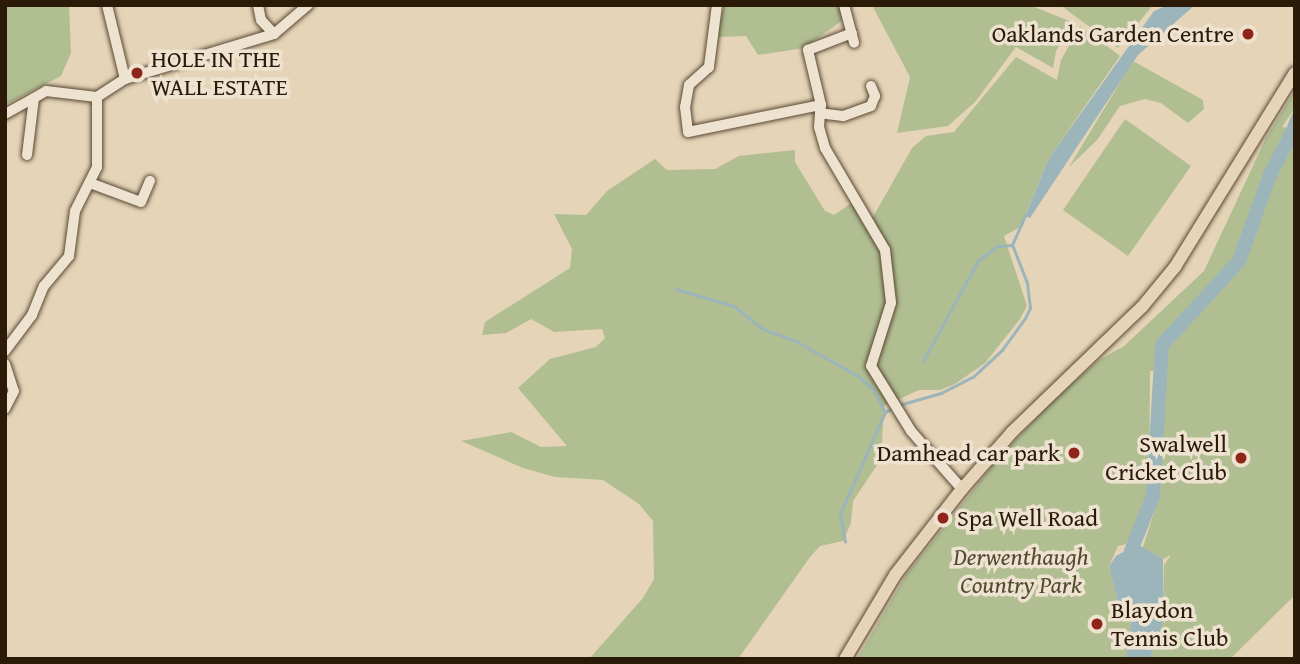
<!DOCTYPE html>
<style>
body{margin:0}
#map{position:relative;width:1300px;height:664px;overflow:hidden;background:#e5d4b7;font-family:"Gentium Book Plus",serif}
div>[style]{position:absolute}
.green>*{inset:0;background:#b0be92}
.water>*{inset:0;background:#9cb5bb}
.stream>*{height:2.5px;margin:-1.25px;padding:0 1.25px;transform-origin:1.25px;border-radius:1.25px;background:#9cb5bb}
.river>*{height:14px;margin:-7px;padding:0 7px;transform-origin:7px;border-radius:7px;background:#9cb5bb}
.roads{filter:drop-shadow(0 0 2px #5a4834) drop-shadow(0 0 2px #5a4834)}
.minor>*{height:10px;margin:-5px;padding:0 5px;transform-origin:5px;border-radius:5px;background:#eee3d0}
.major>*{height:12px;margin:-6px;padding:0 6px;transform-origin:6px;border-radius:6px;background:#e5d4b7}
.dots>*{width:19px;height:19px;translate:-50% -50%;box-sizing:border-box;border:4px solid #eee3d0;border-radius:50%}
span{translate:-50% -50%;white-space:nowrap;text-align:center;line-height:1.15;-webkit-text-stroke:7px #eee3d0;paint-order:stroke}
.poi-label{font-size:24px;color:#2b1a08}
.right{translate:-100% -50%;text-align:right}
.left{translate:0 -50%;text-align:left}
.park-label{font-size:24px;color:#534b31;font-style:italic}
.frame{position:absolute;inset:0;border:7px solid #2b1a08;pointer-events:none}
</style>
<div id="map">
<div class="green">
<div style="clip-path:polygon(5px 5px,69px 5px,71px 53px,61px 76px,5px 105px)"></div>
<div style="clip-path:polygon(724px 5px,851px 5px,840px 22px,804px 48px,758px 55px,746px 36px,717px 37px)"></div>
<div style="clip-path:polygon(872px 5px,1029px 5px,1072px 22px,1056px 51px,1053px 68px,1016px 47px,975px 102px,948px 126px,897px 133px,910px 77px)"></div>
<div style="clip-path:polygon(1060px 5px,1153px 5px,1118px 48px)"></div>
<div style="clip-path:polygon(1080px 26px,1120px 56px,1049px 158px,1020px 227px,1004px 236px,1027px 306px,1020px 319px,985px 363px,955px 384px,940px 390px,919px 390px,884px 406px,881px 459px,853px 501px,851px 523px,843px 541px,820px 546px,810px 557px,738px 659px,589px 659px,643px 598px,654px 579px,653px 521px,639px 504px,603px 480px,555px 477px,523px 468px,461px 441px,511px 432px,541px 447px,567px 446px,518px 388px,550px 359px,596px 347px,605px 338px,602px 329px,554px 332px,531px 319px,506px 333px,482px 335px,485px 322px,570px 268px,572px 249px,554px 214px,586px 215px,607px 191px,655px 159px,667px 170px,715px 169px,739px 156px,795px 150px,795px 162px,825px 211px,834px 215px,850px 204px,873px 217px,912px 148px,926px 136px,954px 132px,1016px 57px,1057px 80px,1061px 60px)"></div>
<div style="clip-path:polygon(1133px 61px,1203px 100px,1204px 109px,1188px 123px,1161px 103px,1145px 99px,1120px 106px,1097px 140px,1069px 167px)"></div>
<div style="clip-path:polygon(1295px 90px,1295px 108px,1282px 127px,1295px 129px,1295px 595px,1230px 659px,1150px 659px,1164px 620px,1164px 565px,1171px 555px,1163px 559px,1142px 550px,1160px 494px,1164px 372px,1150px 371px,1149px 494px,1135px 542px,1118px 546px,1109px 566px,1117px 600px,1132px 615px,1126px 659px,857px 659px,906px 575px,1001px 455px,1057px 397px,1099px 360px,1124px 346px,1204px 271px,1266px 138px)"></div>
<div style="clip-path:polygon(1125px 119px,1191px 166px,1128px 256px,1063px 210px)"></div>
</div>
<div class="water">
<div style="clip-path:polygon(1168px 5px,1195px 5px,1138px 55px,1030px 218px,1025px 216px,1049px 158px,1154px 11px)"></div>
<div style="clip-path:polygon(1295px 108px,1295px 131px,1270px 175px,1289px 121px)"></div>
<div style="clip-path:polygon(1137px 544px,1163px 559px,1164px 620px,1150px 659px,1126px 659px,1132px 615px,1117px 600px,1109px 566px,1116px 556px)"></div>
</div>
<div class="stream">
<div style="left:676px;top:289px;width:60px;rotate:16.3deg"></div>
<div style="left:734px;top:306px;width:37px;rotate:38deg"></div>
<div style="left:763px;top:329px;width:33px;rotate:20deg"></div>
<div style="left:794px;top:340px;width:72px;rotate:29.1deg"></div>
<div style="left:857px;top:375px;width:21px;rotate:41deg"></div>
<div style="left:873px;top:389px;width:26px;rotate:62deg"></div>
<div style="left:923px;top:361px;width:114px;rotate:-61.2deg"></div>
<div style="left:978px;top:261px;width:24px;rotate:-38deg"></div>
<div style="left:997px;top:246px;width:15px;rotate:-4deg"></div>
<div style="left:899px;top:405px;width:44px;rotate:-15.9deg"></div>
<div style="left:941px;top:393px;width:36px;rotate:-27deg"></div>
<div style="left:973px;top:377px;width:40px;rotate:-43deg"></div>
<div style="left:1002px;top:350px;width:39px;rotate:-54deg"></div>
<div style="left:1025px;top:318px;width:11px;rotate:-63deg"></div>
<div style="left:1030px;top:308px;width:25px;rotate:-97deg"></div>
<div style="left:1027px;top:283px;width:41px;rotate:-111.5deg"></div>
<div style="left:1012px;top:245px;width:32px;rotate:-66deg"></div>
<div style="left:845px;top:542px;width:28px;rotate:-100deg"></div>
<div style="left:840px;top:514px;width:111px;rotate:-66.2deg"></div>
<div style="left:885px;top:412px;width:9px;rotate:-27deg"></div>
</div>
<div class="river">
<div style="left:1133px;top:562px;width:11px;rotate:-100deg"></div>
<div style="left:1131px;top:551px;width:59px;rotate:-68.2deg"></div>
<div style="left:1153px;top:496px;width:151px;rotate:-86.6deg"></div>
<div style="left:1162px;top:345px;width:114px;rotate:-47.5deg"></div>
<div style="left:1239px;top:261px;width:91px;rotate:-70.2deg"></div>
<div style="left:1270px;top:175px;width:54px;rotate:-62.5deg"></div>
</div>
<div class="roads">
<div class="minor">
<div style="left:107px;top:5px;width:76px;rotate:76.3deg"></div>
<div style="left:258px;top:5px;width:15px;rotate:79deg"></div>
<div style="left:261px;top:20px;width:19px;rotate:47deg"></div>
<div style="left:717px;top:5px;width:63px;rotate:97.4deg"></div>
<div style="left:709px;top:67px;width:27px;rotate:138deg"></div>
<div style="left:689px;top:85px;width:22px;rotate:100deg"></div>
<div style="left:685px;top:107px;width:25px;rotate:83deg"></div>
<div style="left:688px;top:132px;width:136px;rotate:-11.5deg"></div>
<div style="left:821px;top:105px;width:8px;rotate:97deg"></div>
<div style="left:844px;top:5px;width:39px;rotate:75deg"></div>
<div style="left:871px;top:86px;width:11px;rotate:68deg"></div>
<div style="left:875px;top:96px;width:11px;rotate:112deg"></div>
<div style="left:871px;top:106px;width:30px;rotate:160deg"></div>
<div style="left:843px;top:116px;width:23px;rotate:-173deg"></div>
<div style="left:820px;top:113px;width:14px;rotate:94deg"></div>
<div style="left:819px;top:127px;width:22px;rotate:74deg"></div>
<div style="left:825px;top:148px;width:118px;rotate:59.5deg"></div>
<div style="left:885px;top:250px;width:53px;rotate:83.5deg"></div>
<div style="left:891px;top:303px;width:66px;rotate:107.6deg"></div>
<div style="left:871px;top:366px;width:76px;rotate:58.4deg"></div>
<div style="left:911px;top:431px;width:77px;rotate:48.7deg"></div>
<div style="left:821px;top:105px;width:57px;rotate:-103.3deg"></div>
<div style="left:808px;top:50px;width:47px;rotate:-21.1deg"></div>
<div style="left:5px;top:114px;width:33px;rotate:-29deg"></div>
<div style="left:27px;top:155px;width:57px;rotate:-83deg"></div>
<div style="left:34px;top:98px;width:14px;rotate:-30deg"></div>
<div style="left:46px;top:91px;width:51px;rotate:6.7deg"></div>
<div style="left:90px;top:183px;width:54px;rotate:20.4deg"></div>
<div style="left:141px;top:202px;width:23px;rotate:-67deg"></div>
<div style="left:5px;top:351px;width:45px;rotate:-53.1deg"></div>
<div style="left:32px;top:315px;width:31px;rotate:-68deg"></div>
<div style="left:44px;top:286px;width:39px;rotate:-50deg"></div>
<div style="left:69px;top:256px;width:45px;rotate:-82.4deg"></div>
<div style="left:75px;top:211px;width:49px;rotate:-63.4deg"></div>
<div style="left:97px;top:167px;width:70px;rotate:-90deg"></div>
<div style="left:97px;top:97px;width:33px;rotate:-33deg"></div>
<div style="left:125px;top:79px;width:156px;rotate:-16.8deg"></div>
<div style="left:274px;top:34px;width:45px;rotate:-40.5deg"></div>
<div style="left:5px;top:364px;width:28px;rotate:72deg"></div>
<div style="left:14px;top:391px;width:20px;rotate:117deg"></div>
</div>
<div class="major">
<div style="left:845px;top:659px;width:98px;rotate:-59.2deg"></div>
<div style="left:895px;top:575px;width:109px;rotate:-52.1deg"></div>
<div style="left:962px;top:489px;width:76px;rotate:-48.7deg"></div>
<div style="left:1012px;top:432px;width:180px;rotate:-43.9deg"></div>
<div style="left:1142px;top:307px;width:52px;rotate:-50.5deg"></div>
<div style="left:1175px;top:267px;width:228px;rotate:-58.3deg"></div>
</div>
</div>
<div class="dots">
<div style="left:1248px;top:34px;background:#8f2418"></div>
<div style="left:137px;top:73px;background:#8f2418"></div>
<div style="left:1074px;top:453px;background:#8f2418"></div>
<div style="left:1241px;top:458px;background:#8f2418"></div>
<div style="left:943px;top:518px;background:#8f2418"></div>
<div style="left:1097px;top:624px;background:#8f2418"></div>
</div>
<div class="poi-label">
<span class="right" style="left:1234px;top:34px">Oaklands Garden Centre</span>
<span class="left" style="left:151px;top:73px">HOLE IN THE<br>WALL ESTATE</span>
<span class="right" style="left:1227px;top:458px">Swalwell<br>Cricket Club</span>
<span class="right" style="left:1060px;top:453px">Damhead car park</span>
<span class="left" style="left:957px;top:518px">Spa Well Road</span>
<span class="left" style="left:1111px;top:624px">Blaydon<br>Tennis Club</span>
</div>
<div class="park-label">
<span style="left:1021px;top:571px">Derwenthaugh<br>Country Park</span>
</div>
<div class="frame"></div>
</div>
